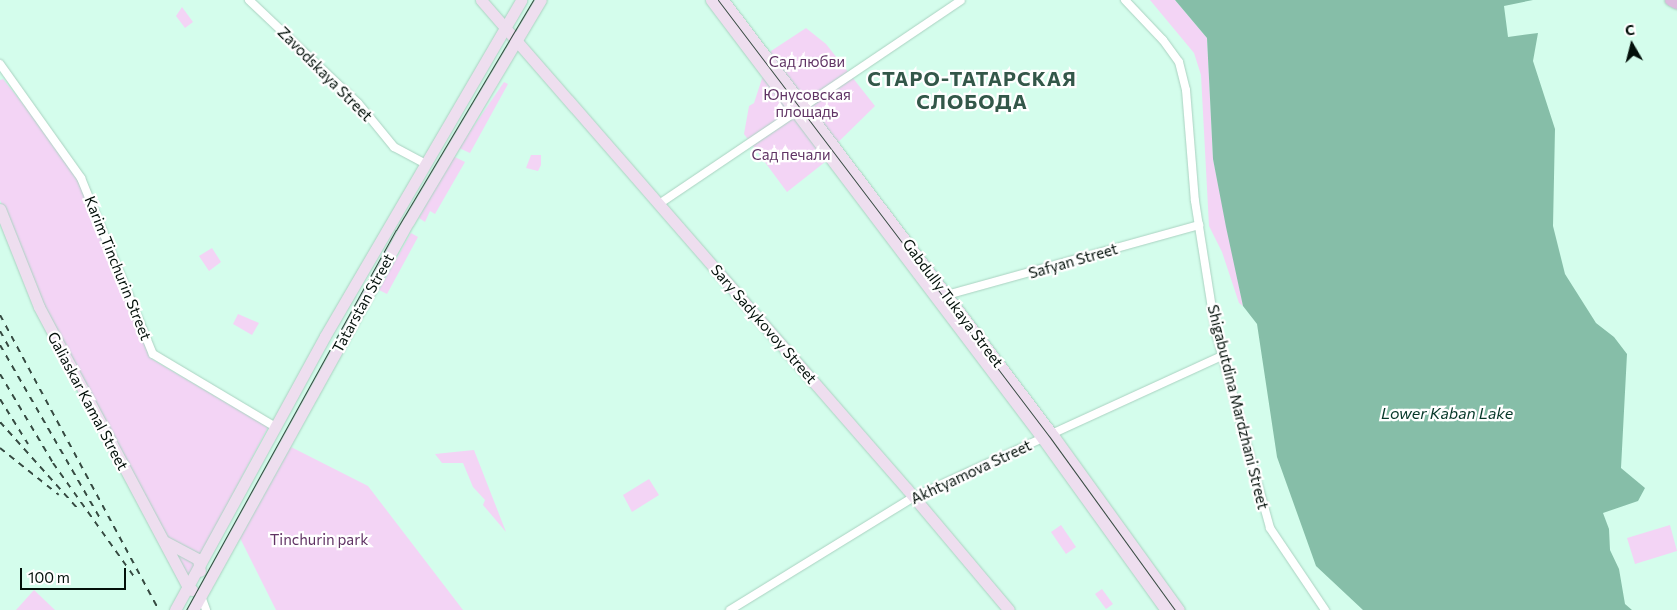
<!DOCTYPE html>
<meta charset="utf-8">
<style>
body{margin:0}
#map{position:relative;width:1677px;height:610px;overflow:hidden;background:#d4fdec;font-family:Commissioner,sans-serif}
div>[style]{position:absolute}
.green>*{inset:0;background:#f3d4f5}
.water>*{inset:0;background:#86bea8}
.roads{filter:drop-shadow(0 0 1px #aad2c1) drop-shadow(0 0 1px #aad2c1)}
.street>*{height:8px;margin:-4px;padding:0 4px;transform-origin:4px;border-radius:4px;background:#fff}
.secondary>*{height:11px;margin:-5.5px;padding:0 5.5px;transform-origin:5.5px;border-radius:5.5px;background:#eedeef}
.primary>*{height:12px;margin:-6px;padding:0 6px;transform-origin:6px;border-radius:6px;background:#ddbcdf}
.tram>*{height:1px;margin:-0.5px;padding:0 0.5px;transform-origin:0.5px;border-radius:0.5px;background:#354940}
.rail>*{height:2px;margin-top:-1px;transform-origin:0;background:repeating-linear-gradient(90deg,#354940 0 6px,transparent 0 12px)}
span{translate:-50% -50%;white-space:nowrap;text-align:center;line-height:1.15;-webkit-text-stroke:4.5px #fff;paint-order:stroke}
.park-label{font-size:15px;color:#603364}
.street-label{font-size:15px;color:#03100a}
.water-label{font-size:16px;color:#063829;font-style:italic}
.district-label{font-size:20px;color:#335749;font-weight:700;letter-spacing:1px}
.north{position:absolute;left:1607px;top:20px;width:50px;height:50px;-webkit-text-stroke:4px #fff;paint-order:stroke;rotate:352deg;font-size:14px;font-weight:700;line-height:20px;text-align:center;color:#03100a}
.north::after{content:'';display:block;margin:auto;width:18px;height:22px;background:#03100a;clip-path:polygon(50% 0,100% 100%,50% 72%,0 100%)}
.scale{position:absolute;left:20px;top:568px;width:106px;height:22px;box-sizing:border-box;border:2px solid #03100a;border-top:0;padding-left:6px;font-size:15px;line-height:18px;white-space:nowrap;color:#03100a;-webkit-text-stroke:4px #fff;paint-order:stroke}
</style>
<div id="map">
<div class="green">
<div style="clip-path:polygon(1150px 0,1175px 0,1207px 38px,1213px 159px,1243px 306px,1239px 303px,1222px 252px,1209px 226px,1201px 75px,1194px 53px)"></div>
<div style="clip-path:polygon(182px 7px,193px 22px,185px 28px,176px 16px)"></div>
<div style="clip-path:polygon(806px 28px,826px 44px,875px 106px,822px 158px,825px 162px,787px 192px,744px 134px,749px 106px,754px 103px,771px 51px)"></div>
<div style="clip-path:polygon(3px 79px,72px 165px,150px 358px,268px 427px,188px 579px,41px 307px,0 200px,0 80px)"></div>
<div style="clip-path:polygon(504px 82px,508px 84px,470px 153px,459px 148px)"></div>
<div style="clip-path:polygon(531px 155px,541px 155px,541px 165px,538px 171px,526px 168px)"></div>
<div style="clip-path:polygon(453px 156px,465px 162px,435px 214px,430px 211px,425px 222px,419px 218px)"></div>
<div style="clip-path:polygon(411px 233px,418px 237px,387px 294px,379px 290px)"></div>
<div style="clip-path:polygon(212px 248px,221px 262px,209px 271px,199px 256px)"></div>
<div style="clip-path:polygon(238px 314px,259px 323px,252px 335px,233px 324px)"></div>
<div style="clip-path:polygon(291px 447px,368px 486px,463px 610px,276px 610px,240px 538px)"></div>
<div style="clip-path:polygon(474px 450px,506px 532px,483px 505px,485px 500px,473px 487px,463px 463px,442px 463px,435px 454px)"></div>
<div style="clip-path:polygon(649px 479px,659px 495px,632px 512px,623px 495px)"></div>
<div style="clip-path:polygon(1061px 525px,1076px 547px,1066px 554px,1051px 532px)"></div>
<div style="clip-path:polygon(1670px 525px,1677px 551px,1635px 564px,1627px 538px)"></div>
<div style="clip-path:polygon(1102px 589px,1113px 604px,1106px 609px,1095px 594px)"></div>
<div style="clip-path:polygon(34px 590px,55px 610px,16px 610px)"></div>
</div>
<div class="water">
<div style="clip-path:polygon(1175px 0,1533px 0,1504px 6px,1508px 37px,1538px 33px,1533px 61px,1555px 129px,1553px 226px,1565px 274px,1596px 323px,1614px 337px,1627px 354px,1621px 468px,1645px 488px,1638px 501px,1603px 513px,1609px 529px,1610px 550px,1619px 569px,1625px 604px,1632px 610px,1363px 610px,1316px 566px,1277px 457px,1257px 324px,1243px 306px,1226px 227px,1213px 159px,1207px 38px)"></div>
</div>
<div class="roads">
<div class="street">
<div style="left:249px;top:0;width:150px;rotate:43.4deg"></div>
<div style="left:358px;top:103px;width:57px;rotate:50.7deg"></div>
<div style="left:394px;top:147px;width:34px;rotate:28deg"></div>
<div style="left:1125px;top:0;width:55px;rotate:46.5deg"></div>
<div style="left:1163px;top:40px;width:27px;rotate:54deg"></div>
<div style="left:1179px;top:62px;width:29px;rotate:76deg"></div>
<div style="left:1186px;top:90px;width:111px;rotate:85.4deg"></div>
<div style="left:1195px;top:201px;width:134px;rotate:81deg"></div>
<div style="left:1216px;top:333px;width:202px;rotate:74.5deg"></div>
<div style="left:1270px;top:528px;width:99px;rotate:56.1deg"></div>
<div style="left:0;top:64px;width:140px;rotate:54.6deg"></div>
<div style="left:81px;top:178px;width:190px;rotate:67.8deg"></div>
<div style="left:153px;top:354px;width:144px;rotate:30.8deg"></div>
<div style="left:659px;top:204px;width:364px;rotate:-34deg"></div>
<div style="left:943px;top:296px;width:266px;rotate:-15.5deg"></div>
<div style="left:201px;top:596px;width:15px;rotate:70deg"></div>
<div style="left:730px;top:610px;width:216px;rotate:-31.6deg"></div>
<div style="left:914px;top:497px;width:339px;rotate:-24.6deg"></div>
</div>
<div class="secondary">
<div style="left:481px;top:0;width:649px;rotate:48.94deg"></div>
<div style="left:907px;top:489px;width:158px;rotate:49.9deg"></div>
<div style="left:711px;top:0;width:550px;rotate:52.9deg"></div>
<div style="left:1043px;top:439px;width:211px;rotate:54.3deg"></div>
<div style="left:723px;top:0;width:545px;rotate:52.84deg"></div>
<div style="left:1052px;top:434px;width:217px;rotate:54.2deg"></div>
<div style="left:0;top:209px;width:105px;rotate:68.3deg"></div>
<div style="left:39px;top:307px;width:317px;rotate:62deg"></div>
<div style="left:188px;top:587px;width:5px;rotate:37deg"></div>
<div style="left:164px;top:541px;width:38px;rotate:28deg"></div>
<div style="left:198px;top:559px;width:12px;rotate:81deg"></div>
<div style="left:175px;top:610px;width:312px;rotate:-61.3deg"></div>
<div style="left:325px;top:336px;width:389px;rotate:-59.7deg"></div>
<div style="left:193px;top:610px;width:445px;rotate:-61deg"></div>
<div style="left:409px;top:221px;width:257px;rotate:-59.2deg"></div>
</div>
<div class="primary">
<div style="left:1671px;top:0;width:7px;rotate:27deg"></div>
</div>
</div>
<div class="tram">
<div style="left:718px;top:0;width:547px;rotate:52.8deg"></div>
<div style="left:1049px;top:436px;width:215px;rotate:54.1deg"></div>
<div style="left:186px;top:610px;width:434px;rotate:-61.1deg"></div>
<div style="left:396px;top:230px;width:268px;rotate:-59.2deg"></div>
</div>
<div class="rail">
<div style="left:0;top:315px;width:335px;rotate:61.7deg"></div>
<div style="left:0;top:331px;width:18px;rotate:61deg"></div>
<div style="left:0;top:345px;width:200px;rotate:60deg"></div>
<div style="left:0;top:374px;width:104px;rotate:59.2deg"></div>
<div style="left:53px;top:463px;width:141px;rotate:54.5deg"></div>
<div style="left:0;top:399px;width:53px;rotate:58.1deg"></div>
<div style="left:0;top:422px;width:117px;rotate:48.1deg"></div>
<div style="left:0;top:448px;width:75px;rotate:38.5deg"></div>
</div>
<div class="park-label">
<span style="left:807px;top:62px">Сад любви</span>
<span style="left:807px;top:103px">Юнусовская<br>площадь</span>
<span style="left:791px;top:155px">Сад печали</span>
<span style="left:319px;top:540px">Tinchurin park</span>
</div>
<div class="street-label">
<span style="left:325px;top:74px;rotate:45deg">Zavodskaya Street</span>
<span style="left:1073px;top:261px;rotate:-16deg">Safyan Street</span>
<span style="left:118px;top:268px;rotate:68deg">Karim Tinchurin Street</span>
<span style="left:363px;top:303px;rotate:-61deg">Tatarstan Street</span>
<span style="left:953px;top:303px;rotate:53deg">Gabdully Tukaya Street</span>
<span style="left:764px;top:324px;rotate:49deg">Sary Sadykovoy Street</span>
<span style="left:88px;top:401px;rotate:62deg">Galiaskar Kamal Street</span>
<span style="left:1238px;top:407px;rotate:76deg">Shigabutdina Mardzhani Street</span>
<span style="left:971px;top:472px;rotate:-25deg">Akhtyamova Street</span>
</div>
<div class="water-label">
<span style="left:1447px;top:413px">Lower Kaban Lake</span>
</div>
<div class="district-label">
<span style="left:972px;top:90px">СТАРО-ТАТАРСКАЯ<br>СЛОБОДА</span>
</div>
<div class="north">С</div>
<div class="scale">100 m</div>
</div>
